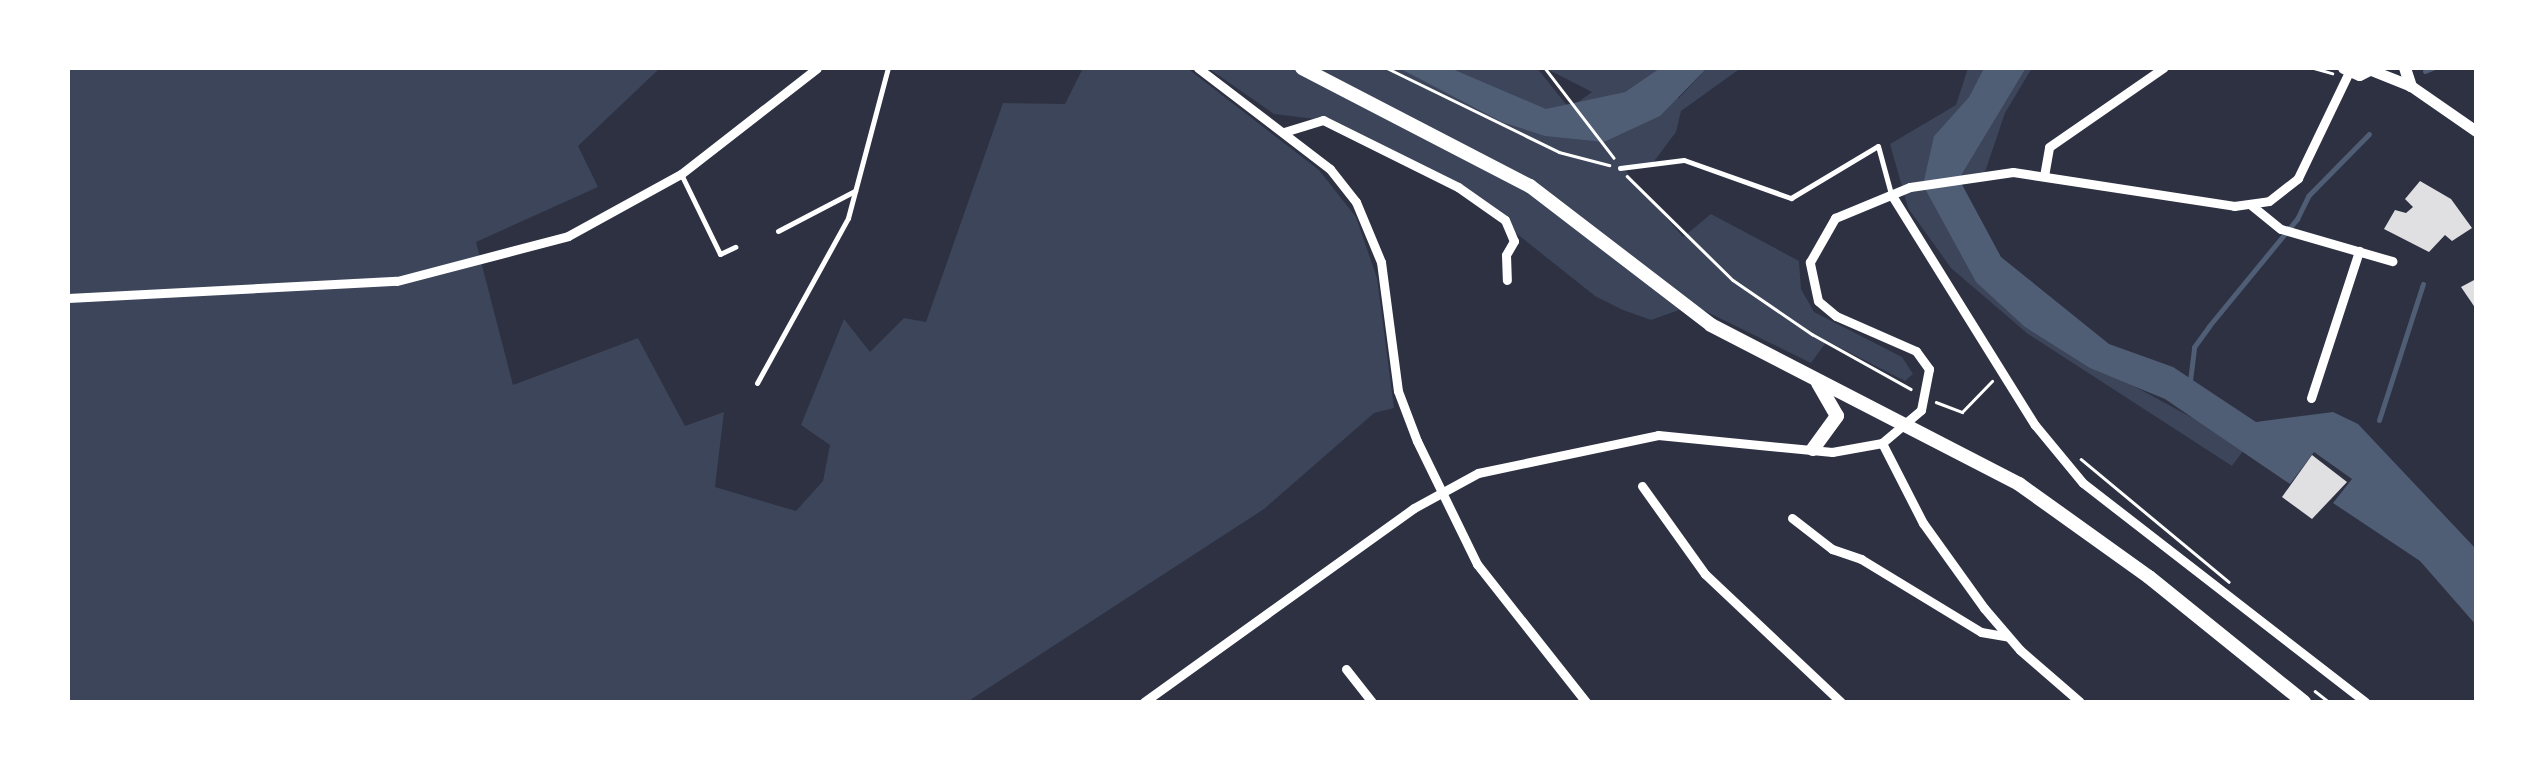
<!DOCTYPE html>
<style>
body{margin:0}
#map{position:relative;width:2544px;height:770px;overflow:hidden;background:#2d3142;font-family:"Roboto Condensed",sans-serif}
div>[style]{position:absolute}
.green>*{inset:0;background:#3c4559}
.water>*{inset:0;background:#4f5d75}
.stream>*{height:5px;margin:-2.5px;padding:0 2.5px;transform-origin:2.5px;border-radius:2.5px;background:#4f5d75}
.building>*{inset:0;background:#e0e0e3}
.path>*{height:2.5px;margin:-1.25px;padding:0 1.25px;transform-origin:1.25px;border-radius:1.25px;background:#fff}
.service>*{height:5px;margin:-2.5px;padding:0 2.5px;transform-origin:2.5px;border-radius:2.5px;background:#fff}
.minor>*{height:9px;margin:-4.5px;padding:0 4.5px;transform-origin:4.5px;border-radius:4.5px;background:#fff}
.tertiary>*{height:11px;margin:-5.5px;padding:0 5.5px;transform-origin:5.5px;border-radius:5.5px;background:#fff}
.secondary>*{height:12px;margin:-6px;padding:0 6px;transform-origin:6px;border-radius:6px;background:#fff}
.primary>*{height:14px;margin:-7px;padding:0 7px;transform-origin:7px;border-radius:7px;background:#fff}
span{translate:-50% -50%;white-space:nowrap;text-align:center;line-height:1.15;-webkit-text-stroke:9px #fff;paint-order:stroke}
.frame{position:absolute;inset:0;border:70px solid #fff;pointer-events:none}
</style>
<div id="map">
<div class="green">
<div style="clip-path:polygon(68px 68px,660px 68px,578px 146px,598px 187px,476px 242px,513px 385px,638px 338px,685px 426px,724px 412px,715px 487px,796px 511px,823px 481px,830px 445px,801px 425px,844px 319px,870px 352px,904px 318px,926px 322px,1003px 103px,1065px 104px,1083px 68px,1187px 68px,1319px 170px,1356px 217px,1377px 278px,1394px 408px,1374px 413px,1264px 509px,967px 702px,68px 702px)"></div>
<div style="clip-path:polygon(1208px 68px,1537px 68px,1569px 108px,1562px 109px,1679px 98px,1707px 68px,1741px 68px,1681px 111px,1676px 132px,1652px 164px,1623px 168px,1683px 237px,1711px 214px,1799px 261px,1801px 289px,1814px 312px,1902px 357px,1913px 374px,1905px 381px,1827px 341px,1811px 363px,1693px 305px,1651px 320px,1623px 310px,1595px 296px,1458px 187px,1323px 120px,1274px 114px)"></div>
<div style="clip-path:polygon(1545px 68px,1660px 68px,1625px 92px,1574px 105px,1592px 92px)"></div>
<div style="clip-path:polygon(1968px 68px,1984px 68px,1969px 97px,1934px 136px,2025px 327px,2237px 442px,2243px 451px,2232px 466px,2028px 334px,1951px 268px,1908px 208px,1890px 144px,1956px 105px)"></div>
<div style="clip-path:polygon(2026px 68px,2032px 68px,2005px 113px,1984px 175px,1959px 179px)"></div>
</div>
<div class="water">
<div style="clip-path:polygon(1399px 68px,1450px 68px,1546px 109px,1625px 92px,1660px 68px,1707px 68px,1660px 116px,1604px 142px,1545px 136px,1502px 122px)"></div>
<div style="clip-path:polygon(1984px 68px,2026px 68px,1959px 179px,2001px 257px,2109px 344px,2173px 367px,2256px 422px,2333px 412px,2358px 424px,2476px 549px,2476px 625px,2420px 561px,2333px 503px,2352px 479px,2314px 452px,2290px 484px,2165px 399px,2090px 368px,2025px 327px,1976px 282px,1923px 185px,1934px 136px,1969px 97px)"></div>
</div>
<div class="stream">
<div style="left:2425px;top:71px;width:8px;rotate:-23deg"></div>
<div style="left:2190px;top:381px;width:34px;rotate:-83deg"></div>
<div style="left:2194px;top:347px;width:26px;rotate:-54deg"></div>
<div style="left:2209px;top:326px;width:139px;rotate:-50.6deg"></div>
<div style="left:2297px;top:219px;width:25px;rotate:-64deg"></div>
<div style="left:2308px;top:196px;width:87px;rotate:-45.5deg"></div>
<div style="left:2379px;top:420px;width:143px;rotate:-72.1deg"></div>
</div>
<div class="building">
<div style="clip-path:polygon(2420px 181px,2451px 199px,2472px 228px,2452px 241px,2445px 235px,2429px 252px,2384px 229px,2395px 210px,2406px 213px,2413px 207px,2405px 199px)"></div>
<div style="clip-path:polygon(2476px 279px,2476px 309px,2461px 287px)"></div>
<div style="clip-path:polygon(2312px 455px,2347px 482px,2312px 519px,2282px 497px)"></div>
</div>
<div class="path">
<div style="left:1387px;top:68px;width:191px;rotate:26deg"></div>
<div style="left:1559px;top:152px;width:52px;rotate:14.6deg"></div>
<div style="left:1545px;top:68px;width:113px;rotate:52.5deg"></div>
<div style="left:2314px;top:68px;width:19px;rotate:16deg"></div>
<div style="left:1627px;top:176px;width:148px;rotate:44.5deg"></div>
<div style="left:1733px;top:280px;width:96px;rotate:34.4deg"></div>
<div style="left:1812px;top:334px;width:113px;rotate:29.1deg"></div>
<div style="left:1936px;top:402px;width:28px;rotate:21deg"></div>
<div style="left:1962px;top:412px;width:43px;rotate:-45.9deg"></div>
<div style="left:2081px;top:459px;width:192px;rotate:39.7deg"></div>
<div style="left:2315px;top:691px;width:18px;rotate:38deg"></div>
</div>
<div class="service">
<div style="left:1620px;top:168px;width:64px;rotate:-7.1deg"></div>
<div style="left:1684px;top:160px;width:114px;rotate:19.6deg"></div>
<div style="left:1791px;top:198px;width:101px;rotate:-30.9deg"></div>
<div style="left:1878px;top:146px;width:50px;rotate:74.8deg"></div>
<div style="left:681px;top:174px;width:89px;rotate:64deg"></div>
<div style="left:720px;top:254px;width:17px;rotate:-25deg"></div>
<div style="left:778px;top:231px;width:87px;rotate:-27.5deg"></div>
<div style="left:757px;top:383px;width:188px;rotate:-61.1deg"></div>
<div style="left:848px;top:218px;width:155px;rotate:-75.1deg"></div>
</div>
<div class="minor">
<div style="left:1198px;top:68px;width:166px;rotate:37.4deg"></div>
<div style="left:1330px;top:169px;width:42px;rotate:51.8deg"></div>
<div style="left:1356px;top:202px;width:65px;rotate:67.4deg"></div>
<div style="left:1381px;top:262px;width:130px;rotate:82.5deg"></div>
<div style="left:1398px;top:391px;width:53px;rotate:69.2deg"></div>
<div style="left:1417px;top:441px;width:137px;rotate:64deg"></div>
<div style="left:1477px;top:564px;width:176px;rotate:51.7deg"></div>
<div style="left:1284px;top:132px;width:41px;rotate:-17.1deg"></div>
<div style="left:1323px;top:120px;width:151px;rotate:26.4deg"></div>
<div style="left:1458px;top:187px;width:57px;rotate:35.1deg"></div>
<div style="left:1505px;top:220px;width:23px;rotate:67deg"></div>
<div style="left:1514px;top:241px;width:16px;rotate:120deg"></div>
<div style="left:1506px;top:255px;width:25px;rotate:88deg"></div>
<div style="left:2044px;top:176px;width:29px;rotate:-80deg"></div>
<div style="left:2049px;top:147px;width:139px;rotate:-34.7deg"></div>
<div style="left:1891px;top:194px;width:272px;rotate:58.1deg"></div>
<div style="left:2035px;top:425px;width:75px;rotate:50.4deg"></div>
<div style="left:2083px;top:483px;width:357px;rotate:37.8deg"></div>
<div style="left:2251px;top:205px;width:38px;rotate:39deg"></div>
<div style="left:2281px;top:229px;width:116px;rotate:16.1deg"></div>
<div style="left:68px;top:298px;width:329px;rotate:-3deg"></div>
<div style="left:397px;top:281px;width:177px;rotate:-14.7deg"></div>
<div style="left:568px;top:236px;width:129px;rotate:-28.8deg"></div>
<div style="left:681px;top:174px;width:172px;rotate:-37.9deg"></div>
<div style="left:2311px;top:398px;width:155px;rotate:-71.9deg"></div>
<div style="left:1882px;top:443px;width:90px;rotate:62.9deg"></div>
<div style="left:1923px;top:523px;width:105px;rotate:54.3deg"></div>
<div style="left:1984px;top:608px;width:55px;rotate:49.4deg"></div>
<div style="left:2020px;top:650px;width:79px;rotate:40.9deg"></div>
<div style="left:1642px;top:486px;width:108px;rotate:54.4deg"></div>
<div style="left:1705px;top:574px;width:187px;rotate:43.3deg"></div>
<div style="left:1792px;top:518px;width:51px;rotate:37.8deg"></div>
<div style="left:1832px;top:549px;width:31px;rotate:19deg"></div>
<div style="left:1861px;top:559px;width:140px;rotate:31.3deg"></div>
<div style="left:1981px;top:632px;width:27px;rotate:10deg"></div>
<div style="left:1346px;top:669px;width:42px;rotate:51.8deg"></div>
<div style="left:1144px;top:702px;width:332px;rotate:-35.7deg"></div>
<div style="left:1414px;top:508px;width:73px;rotate:-28.7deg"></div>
<div style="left:1478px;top:473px;width:184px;rotate:-11.9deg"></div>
<div style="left:1658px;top:435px;width:175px;rotate:5.6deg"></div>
<div style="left:1832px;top:452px;width:51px;rotate:-10.2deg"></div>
<div style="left:1882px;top:443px;width:51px;rotate:-40.2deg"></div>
<div style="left:1921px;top:410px;width:42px;rotate:-79deg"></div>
<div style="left:1929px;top:369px;width:22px;rotate:-126deg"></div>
<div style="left:1916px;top:351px;width:87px;rotate:-156.4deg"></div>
<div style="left:1836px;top:316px;width:23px;rotate:-140deg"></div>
<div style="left:1818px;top:301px;width:40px;rotate:-102deg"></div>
<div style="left:1810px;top:262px;width:51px;rotate:-60.4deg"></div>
<div style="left:1835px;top:218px;width:81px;rotate:-22.5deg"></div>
<div style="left:1910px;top:187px;width:104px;rotate:-8.3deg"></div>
<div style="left:2013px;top:172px;width:224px;rotate:8.7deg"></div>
<div style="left:2234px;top:206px;width:35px;rotate:-8deg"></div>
<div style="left:2269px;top:201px;width:37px;rotate:-38deg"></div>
<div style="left:2298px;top:178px;width:118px;rotate:-64.3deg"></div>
</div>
<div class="tertiary">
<div style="left:2371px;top:70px;width:43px;rotate:21.8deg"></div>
<div style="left:2411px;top:86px;width:79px;rotate:34.7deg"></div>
</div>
<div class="secondary">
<div style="left:2344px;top:68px;width:17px;rotate:24deg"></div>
<div style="left:2360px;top:75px;width:16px;rotate:-27deg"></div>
<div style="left:2405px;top:68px;width:19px;rotate:72deg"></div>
</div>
<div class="primary">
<div style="left:1302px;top:68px;width:257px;rotate:27.4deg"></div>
<div style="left:1530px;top:186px;width:228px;rotate:37.5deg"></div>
<div style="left:1711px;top:325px;width:347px;rotate:27.3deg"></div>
<div style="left:2019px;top:484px;width:160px;rotate:35.6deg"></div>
<div style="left:2149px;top:577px;width:199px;rotate:38.9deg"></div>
<div style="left:1813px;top:449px;width:41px;rotate:-54deg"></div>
<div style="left:1837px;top:416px;width:38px;rotate:-120deg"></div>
</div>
<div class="frame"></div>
</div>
